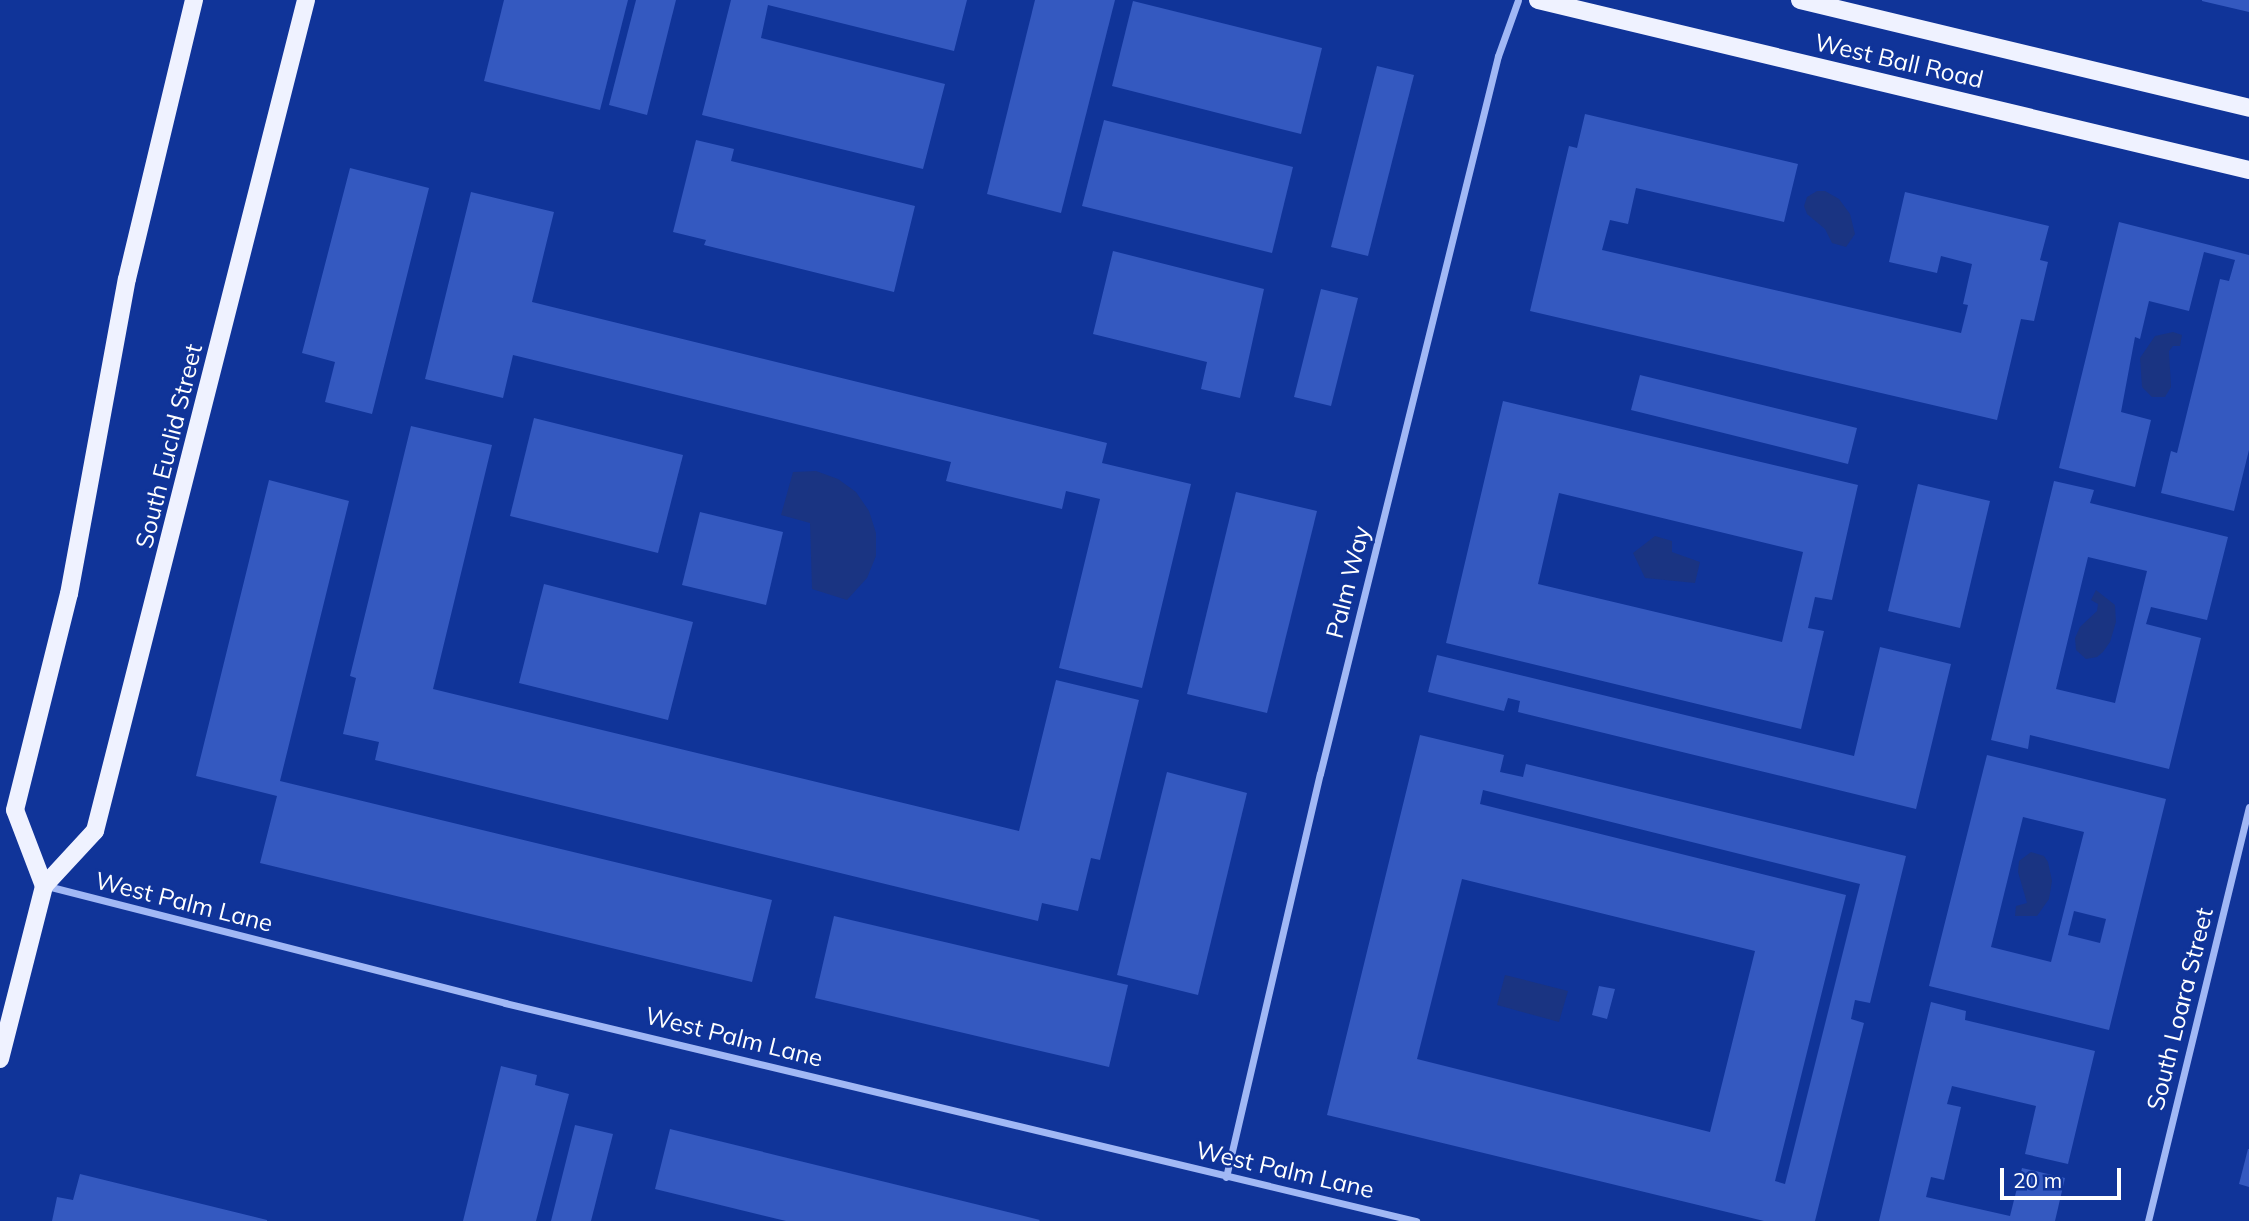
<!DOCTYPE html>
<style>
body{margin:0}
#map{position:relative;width:2249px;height:1221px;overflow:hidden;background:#103499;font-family:Mulish,sans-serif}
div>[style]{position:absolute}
.water>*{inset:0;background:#1a3482}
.building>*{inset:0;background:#3459c0}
.minor>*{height:7px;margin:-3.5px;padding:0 3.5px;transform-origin:3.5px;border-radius:3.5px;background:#a1b8f5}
.primary>*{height:18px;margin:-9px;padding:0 9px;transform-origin:9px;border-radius:9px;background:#eff2ff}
span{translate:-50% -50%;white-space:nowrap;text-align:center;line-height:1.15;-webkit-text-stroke:5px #103499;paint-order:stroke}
.street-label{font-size:24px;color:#fff}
.scale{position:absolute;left:2000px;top:1168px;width:121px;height:32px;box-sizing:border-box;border:4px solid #fff;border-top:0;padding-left:9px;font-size:21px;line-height:24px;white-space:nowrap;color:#fff;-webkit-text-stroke:5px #103499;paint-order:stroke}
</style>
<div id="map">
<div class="water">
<div style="clip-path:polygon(1825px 191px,1839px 199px,1850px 214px,1855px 234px,1846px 247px,1832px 243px,1825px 229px,1807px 214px,1804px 206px,1807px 197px,1817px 191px)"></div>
<div style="clip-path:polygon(2173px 332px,2182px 335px,2180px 346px,2173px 346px,2169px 351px,2171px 387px,2165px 397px,2152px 397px,2142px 387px,2140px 358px,2155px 336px)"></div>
<div style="clip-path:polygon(816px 471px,838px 479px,856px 492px,869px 511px,876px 533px,876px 556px,867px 578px,847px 600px,812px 589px,810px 523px,781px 515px,793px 472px)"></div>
<div style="clip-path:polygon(1655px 536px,1672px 541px,1672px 552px,1700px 562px,1695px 583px,1645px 578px,1633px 553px)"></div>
<div style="clip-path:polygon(2096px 590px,2115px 605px,2116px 622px,2110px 642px,2103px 652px,2097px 657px,2086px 659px,2076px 650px,2075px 638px,2080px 627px,2097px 611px,2098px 604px,2091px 600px)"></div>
<div style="clip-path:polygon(2031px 852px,2044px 856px,2048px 862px,2052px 881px,2049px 899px,2037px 916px,2015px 916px,2016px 906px,2027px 903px,2018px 872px,2019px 861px)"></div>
<div style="clip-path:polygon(1505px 975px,1568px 991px,1559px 1022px,1497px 1005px)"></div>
</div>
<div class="building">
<div style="clip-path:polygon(504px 0,628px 0,600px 110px,484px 81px)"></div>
<div style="clip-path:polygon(636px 0,676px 0,647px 115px,609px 105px)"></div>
<div style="clip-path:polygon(731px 0,967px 0,954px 51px,768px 5px,761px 38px,945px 84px,923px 169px,702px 115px)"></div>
<div style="clip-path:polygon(1035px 0,1115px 0,1061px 213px,987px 194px)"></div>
<div style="clip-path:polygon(2202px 0,2249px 0,2249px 12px,2202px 1px)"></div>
<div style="clip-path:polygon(1133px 1px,1322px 48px,1301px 134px,1112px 86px)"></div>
<div style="clip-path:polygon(1377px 66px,1414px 75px,1368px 256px,1331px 247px)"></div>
<div style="clip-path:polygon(1585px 114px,1798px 164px,1784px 222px,1636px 188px,1628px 224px,1610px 220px,1602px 250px,1961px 333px,1968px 305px,1963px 304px,1972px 264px,1941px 256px,1937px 273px,1889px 262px,1905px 192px,2049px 226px,2040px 260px,2048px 262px,2034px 321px,2021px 319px,1997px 420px,1530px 311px,1569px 146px,1577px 148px)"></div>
<div style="clip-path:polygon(1104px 120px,1293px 167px,1272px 253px,1082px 206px)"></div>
<div style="clip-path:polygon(696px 140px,734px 149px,731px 161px,915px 206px,894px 292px,704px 245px,706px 240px,673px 232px)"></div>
<div style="clip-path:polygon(350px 168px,429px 188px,372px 414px,325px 402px,335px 362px,302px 353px)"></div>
<div style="clip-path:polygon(471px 192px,554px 212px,532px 302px,1107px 443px,1102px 463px,1191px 484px,1142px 688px,1059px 668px,1100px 499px,1066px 491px,1062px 509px,946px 481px,951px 462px,513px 355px,503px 398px,425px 379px)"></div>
<div style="clip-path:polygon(2119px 222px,2249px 255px,2249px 450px,2234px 511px,2161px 493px,2171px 451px,2177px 453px,2220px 279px,2229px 281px,2235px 260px,2204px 252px,2189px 311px,2149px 301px,2140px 339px,2135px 337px,2121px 412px,2151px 420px,2135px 487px,2059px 468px)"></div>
<div style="clip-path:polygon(1113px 251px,1264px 289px,1240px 398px,1201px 389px,1207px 362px,1093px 334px)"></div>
<div style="clip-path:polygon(1321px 289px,1358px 298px,1331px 406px,1294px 397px)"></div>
<div style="clip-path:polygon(1640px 375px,1857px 428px,1848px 464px,1631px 410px)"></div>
<div style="clip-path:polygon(evenodd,1503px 401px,1858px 485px,1832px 600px,1815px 597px,1808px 628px,1824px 631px,1801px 729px,1446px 643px,1503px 401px,1559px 493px,1803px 552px,1782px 642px,1538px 584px,1559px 493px)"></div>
<div style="clip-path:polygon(534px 418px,683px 455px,658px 553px,510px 516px)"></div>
<div style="clip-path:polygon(411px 426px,492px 445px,433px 689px,1019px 831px,1056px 680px,1139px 700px,1100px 860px,1091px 858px,1078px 911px,1042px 903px,1038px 921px,375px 760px,379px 742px,343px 734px,356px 678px,350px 676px)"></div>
<div style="clip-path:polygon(269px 480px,349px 501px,280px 781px,772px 900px,752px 982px,260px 863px,277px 796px,196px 776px)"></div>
<div style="clip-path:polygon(evenodd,2054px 481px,2094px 490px,2090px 503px,2228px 537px,2207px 620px,2151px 607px,2146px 624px,2201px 638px,2169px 769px,2030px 735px,2028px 749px,1991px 740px,2054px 481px,2088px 557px,2147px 571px,2115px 703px,2056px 689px,2088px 557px)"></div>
<div style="clip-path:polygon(1918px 484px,1990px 501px,1960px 628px,1888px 611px)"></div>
<div style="clip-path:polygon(1236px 492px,1317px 511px,1267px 713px,1187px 694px)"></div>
<div style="clip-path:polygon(700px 512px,783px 532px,766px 605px,682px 585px)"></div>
<div style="clip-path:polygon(544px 584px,693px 622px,668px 720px,519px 683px)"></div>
<div style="clip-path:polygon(1880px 647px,1951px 664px,1916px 809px,1518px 712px,1520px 701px,1508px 698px,1504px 711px,1428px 692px,1437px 655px,1854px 756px)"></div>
<div style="clip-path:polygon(evenodd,1420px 735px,1504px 755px,1500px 772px,1523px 777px,1526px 764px,1906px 856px,1870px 1003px,1855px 1000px,1851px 1019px,1864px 1023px,1815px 1221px,1764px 1221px,1327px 1115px,1420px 735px,1483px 790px,1860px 884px,1785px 1184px,1775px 1181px,1846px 895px,1480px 804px,1483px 790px,1420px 735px,1462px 879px,1755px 951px,1710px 1132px,1417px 1059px,1462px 879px)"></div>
<div style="clip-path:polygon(evenodd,1987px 755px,2166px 799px,2109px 1030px,1929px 986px,1987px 755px,2023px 817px,2084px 832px,2051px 962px,1991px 947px,2023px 817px,1987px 755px,2074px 911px,2106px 919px,2100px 943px,2068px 935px,2074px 911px)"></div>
<div style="clip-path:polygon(1167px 772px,1247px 793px,1198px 995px,1117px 975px)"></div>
<div style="clip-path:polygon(834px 916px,1128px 985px,1109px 1067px,815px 998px)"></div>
<div style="clip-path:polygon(1599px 986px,1615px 989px,1607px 1019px,1592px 1015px)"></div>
<div style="clip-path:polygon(1931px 1002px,1966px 1011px,1965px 1020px,2095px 1051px,2068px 1164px,2025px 1154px,2036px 1106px,1952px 1086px,1947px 1104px,1961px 1107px,1944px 1180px,1931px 1177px,1926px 1197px,2010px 1216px,2022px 1168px,2065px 1178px,2055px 1221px,1879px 1221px)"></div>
<div style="clip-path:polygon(501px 1066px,537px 1075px,535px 1085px,569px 1094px,562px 1121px,536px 1221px,463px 1221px)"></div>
<div style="clip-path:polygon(575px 1125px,613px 1134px,591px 1221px,551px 1221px)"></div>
<div style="clip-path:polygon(670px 1129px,1040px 1220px,1039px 1221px,786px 1221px,655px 1189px)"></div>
<div style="clip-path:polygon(2248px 1149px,2249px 1149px,2249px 1187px,2239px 1184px)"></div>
<div style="clip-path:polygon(80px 1174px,267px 1220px,267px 1221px,52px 1221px,57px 1197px,73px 1200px)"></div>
</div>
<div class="minor">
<div style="left:47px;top:886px;width:473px;rotate:14.3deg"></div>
<div style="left:505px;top:1003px;width:937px;rotate:13.46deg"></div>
<div style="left:1226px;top:1177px;width:414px;rotate:-76.9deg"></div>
<div style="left:1320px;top:774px;width:740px;rotate:-76.08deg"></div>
<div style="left:1498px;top:56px;width:59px;rotate:-70.3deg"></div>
<div style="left:2148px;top:1221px;width:426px;rotate:-76.3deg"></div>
</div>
<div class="primary">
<div style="left:1538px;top:0;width:731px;rotate:13.45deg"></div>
<div style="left:1800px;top:0;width:462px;rotate:13.5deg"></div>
<div style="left:44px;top:886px;width:81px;rotate:-110.9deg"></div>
<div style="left:15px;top:810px;width:223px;rotate:-76deg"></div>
<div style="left:69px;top:594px;width:320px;rotate:-79.6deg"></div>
<div style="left:127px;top:279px;width:287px;rotate:-76.5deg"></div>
<div style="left:0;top:1059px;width:179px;rotate:-75.7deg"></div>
<div style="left:44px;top:886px;width:75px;rotate:-47.2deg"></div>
<div style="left:95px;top:831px;width:857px;rotate:-75.75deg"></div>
</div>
<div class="street-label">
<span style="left:1899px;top:61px;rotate:13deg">West Ball Road</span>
<span style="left:169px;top:446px;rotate:-76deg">South Euclid Street</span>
<span style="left:1348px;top:582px;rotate:-76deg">Palm Way</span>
<span style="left:184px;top:902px;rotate:14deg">West Palm Lane</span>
<span style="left:2180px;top:1009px;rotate:-76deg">South Loara Street</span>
<span style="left:734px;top:1037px;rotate:14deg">West Palm Lane</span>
<span style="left:1285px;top:1170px;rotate:13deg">West Palm Lane</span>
</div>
<div class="scale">20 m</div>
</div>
